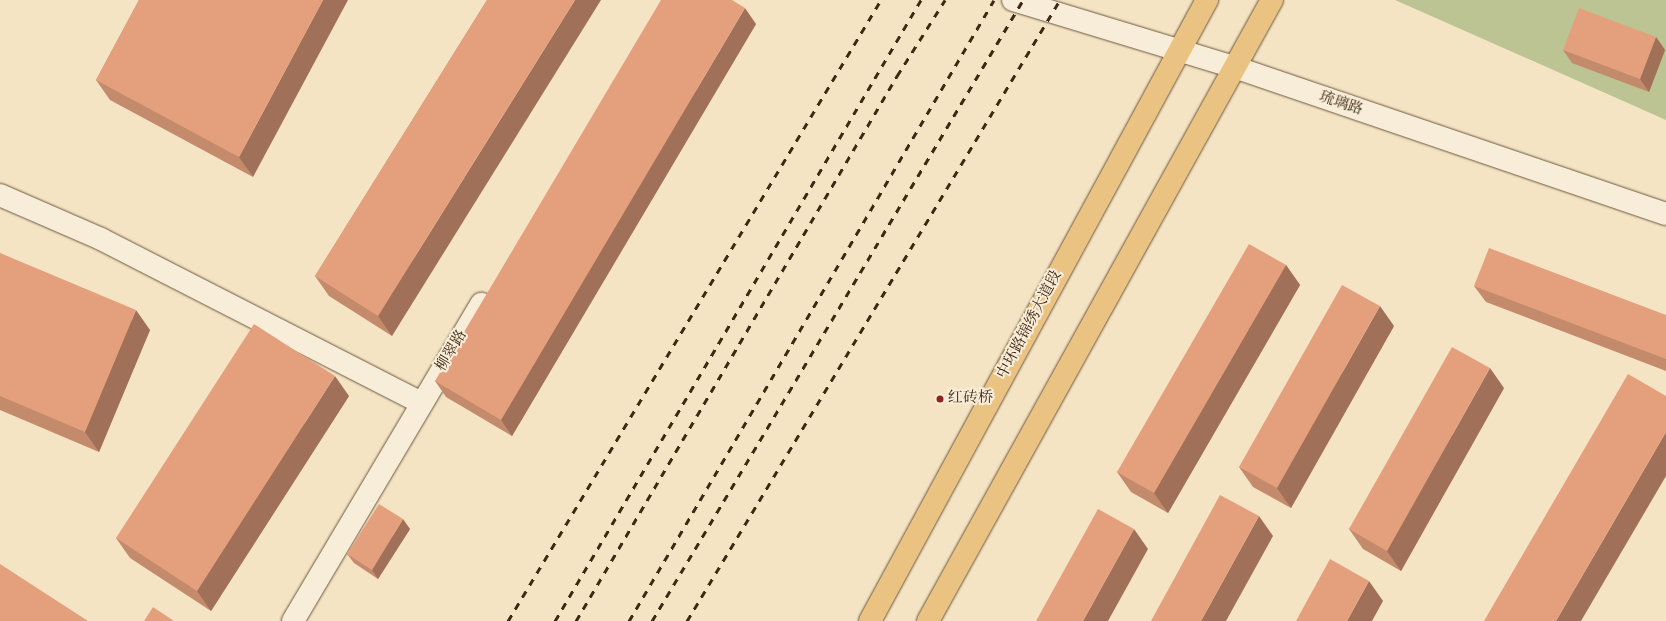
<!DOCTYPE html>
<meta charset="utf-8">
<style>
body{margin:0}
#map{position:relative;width:1666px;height:621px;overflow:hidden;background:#f4e4c4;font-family:"Sorts Mill Goudy","Noto Serif SC",serif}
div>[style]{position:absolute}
.green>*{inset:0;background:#bcc494}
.roads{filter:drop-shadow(0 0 1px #6c573e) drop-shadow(0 0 1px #6c573e)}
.minor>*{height:22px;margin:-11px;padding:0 11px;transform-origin:11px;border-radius:11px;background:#f8edd9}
.tertiary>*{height:22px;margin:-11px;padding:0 11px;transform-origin:11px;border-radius:11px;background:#f8edd9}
.primary>*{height:22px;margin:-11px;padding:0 11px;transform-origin:11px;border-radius:11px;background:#eac282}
.rail>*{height:3px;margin-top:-1.5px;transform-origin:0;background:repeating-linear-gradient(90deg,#3f2812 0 7px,transparent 0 14px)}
.wall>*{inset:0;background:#c48a6c}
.shaded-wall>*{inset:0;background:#a07058}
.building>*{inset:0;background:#e4a07d}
.dots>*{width:11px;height:11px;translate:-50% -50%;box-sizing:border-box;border:2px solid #f8edd9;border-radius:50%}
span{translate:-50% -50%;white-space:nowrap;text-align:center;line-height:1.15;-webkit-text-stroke:4px #f8edd9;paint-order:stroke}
.street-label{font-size:15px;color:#3f2812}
.poi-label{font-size:15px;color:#3f2812}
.left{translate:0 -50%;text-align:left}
</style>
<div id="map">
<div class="green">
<div style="clip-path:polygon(1395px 0,1666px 0,1666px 120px)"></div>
</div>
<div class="roads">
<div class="minor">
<div style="left:293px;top:621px;width:369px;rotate:-59.3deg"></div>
</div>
<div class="tertiary">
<div style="left:1013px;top:0;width:231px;rotate:16.9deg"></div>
<div style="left:1234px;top:67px;width:456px;rotate:18.8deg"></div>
<div style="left:0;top:195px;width:110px;rotate:23.5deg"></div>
<div style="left:101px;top:239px;width:360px;rotate:27.1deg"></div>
</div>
<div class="primary">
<div style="left:870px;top:621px;width:707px;rotate:-61.51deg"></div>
<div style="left:928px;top:621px;width:710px;rotate:-61.02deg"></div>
</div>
</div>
<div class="rail">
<div style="left:508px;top:621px;width:724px;rotate:-59.01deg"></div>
<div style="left:555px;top:621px;width:721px;rotate:-59.49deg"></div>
<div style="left:576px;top:621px;width:633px;rotate:-59.5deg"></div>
<div style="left:897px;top:76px;width:90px;rotate:-57.7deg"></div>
<div style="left:629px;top:621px;width:720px;rotate:-59.55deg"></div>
<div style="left:652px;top:621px;width:723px;rotate:-59.14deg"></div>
<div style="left:687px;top:621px;width:724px;rotate:-59.01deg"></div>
</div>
<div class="wall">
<div style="clip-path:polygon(139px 0,253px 177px,110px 100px,96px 80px)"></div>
<div style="clip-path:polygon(487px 0,392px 336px,329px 296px,315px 276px)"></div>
<div style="clip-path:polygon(756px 24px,512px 436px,446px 397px,435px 381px)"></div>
<div style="clip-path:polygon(1656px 37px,1665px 50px,1649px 92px,1572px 63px,1563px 50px)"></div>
<div style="clip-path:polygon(0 253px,150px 330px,99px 452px,0 410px)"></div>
<div style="clip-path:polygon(1286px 265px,1300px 285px,1168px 513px,1131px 492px,1117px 472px)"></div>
<div style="clip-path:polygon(1474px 286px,1666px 315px,1666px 371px,1486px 302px)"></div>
<div style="clip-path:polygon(1394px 326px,1291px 508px,1253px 487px,1239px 467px)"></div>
<div style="clip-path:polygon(1504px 388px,1401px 571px,1363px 549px,1349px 529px)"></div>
<div style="clip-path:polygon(349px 396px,211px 611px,130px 558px,116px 538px)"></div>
<div style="clip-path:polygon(410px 529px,378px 579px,354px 563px,347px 554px)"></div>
</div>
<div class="shaded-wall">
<div style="clip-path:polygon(323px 0,348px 0,253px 177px,239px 157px)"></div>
<div style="clip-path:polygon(575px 0,601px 0,392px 336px,378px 316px)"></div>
<div style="clip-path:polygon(745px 8px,756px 24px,512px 436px,501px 420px)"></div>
<div style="clip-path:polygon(1656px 37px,1665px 50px,1649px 92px,1640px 79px)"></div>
<div style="clip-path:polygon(1286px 265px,1300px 285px,1168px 513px,1154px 493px)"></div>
<div style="clip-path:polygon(1380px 306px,1394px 326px,1291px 508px,1277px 488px)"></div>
<div style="clip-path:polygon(136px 310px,150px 330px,99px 452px,85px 432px)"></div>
<div style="clip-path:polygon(1490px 368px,1504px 388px,1401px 571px,1387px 551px)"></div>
<div style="clip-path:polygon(335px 376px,349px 396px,211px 611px,197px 591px)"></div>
<div style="clip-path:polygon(1666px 432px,1666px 476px,1581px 621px,1556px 621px)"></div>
<div style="clip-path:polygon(1259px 516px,1273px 536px,1226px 621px,1201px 621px)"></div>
<div style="clip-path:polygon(403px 519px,410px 529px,378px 579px,372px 570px)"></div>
<div style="clip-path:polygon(1134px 529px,1148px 549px,1108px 621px,1083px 621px)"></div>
<div style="clip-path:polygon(1369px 581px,1383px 601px,1372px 621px,1347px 621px)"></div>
</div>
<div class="building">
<div style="clip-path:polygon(139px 0,323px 0,239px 157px,96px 80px)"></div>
<div style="clip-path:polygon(487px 0,575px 0,378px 316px,315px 276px)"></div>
<div style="clip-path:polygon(661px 0,732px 0,745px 8px,501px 420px,435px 381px)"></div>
<div style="clip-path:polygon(1579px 8px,1656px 37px,1640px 79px,1563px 50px)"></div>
<div style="clip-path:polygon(1249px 244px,1286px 265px,1154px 493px,1117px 472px)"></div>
<div style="clip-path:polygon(1489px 248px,1666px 315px,1666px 359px,1474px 286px)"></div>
<div style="clip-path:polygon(0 253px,136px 310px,85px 432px,0 396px)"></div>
<div style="clip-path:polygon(1342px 285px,1380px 306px,1277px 488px,1239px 467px)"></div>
<div style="clip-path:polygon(254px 324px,335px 376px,197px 591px,116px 538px)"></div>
<div style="clip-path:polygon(1452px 347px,1490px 368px,1387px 551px,1349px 529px)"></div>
<div style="clip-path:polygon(1628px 374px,1666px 396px,1666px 432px,1556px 621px,1484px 621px)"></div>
<div style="clip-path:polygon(1220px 495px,1259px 516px,1201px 621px,1151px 621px)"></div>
<div style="clip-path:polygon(379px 504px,403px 519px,372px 570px,347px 554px)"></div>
<div style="clip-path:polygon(1098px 509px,1134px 529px,1083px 621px,1036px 621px)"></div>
<div style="clip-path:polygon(1330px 559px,1369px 581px,1347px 621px,1296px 621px)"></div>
<div style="clip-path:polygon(0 564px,88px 621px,0 621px)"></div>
<div style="clip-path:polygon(153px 607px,174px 621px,144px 621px)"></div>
</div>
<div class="dots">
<div style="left:940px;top:399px;background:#8f2418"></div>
</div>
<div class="street-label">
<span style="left:1341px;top:104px;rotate:19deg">琉璃路</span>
<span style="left:1030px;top:325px;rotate:-62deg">中环路锦绣大道段</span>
<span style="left:452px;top:351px;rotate:-59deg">柳翠路</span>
</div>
<div class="poi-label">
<span class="left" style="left:948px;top:399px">红砖桥</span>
</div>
</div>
